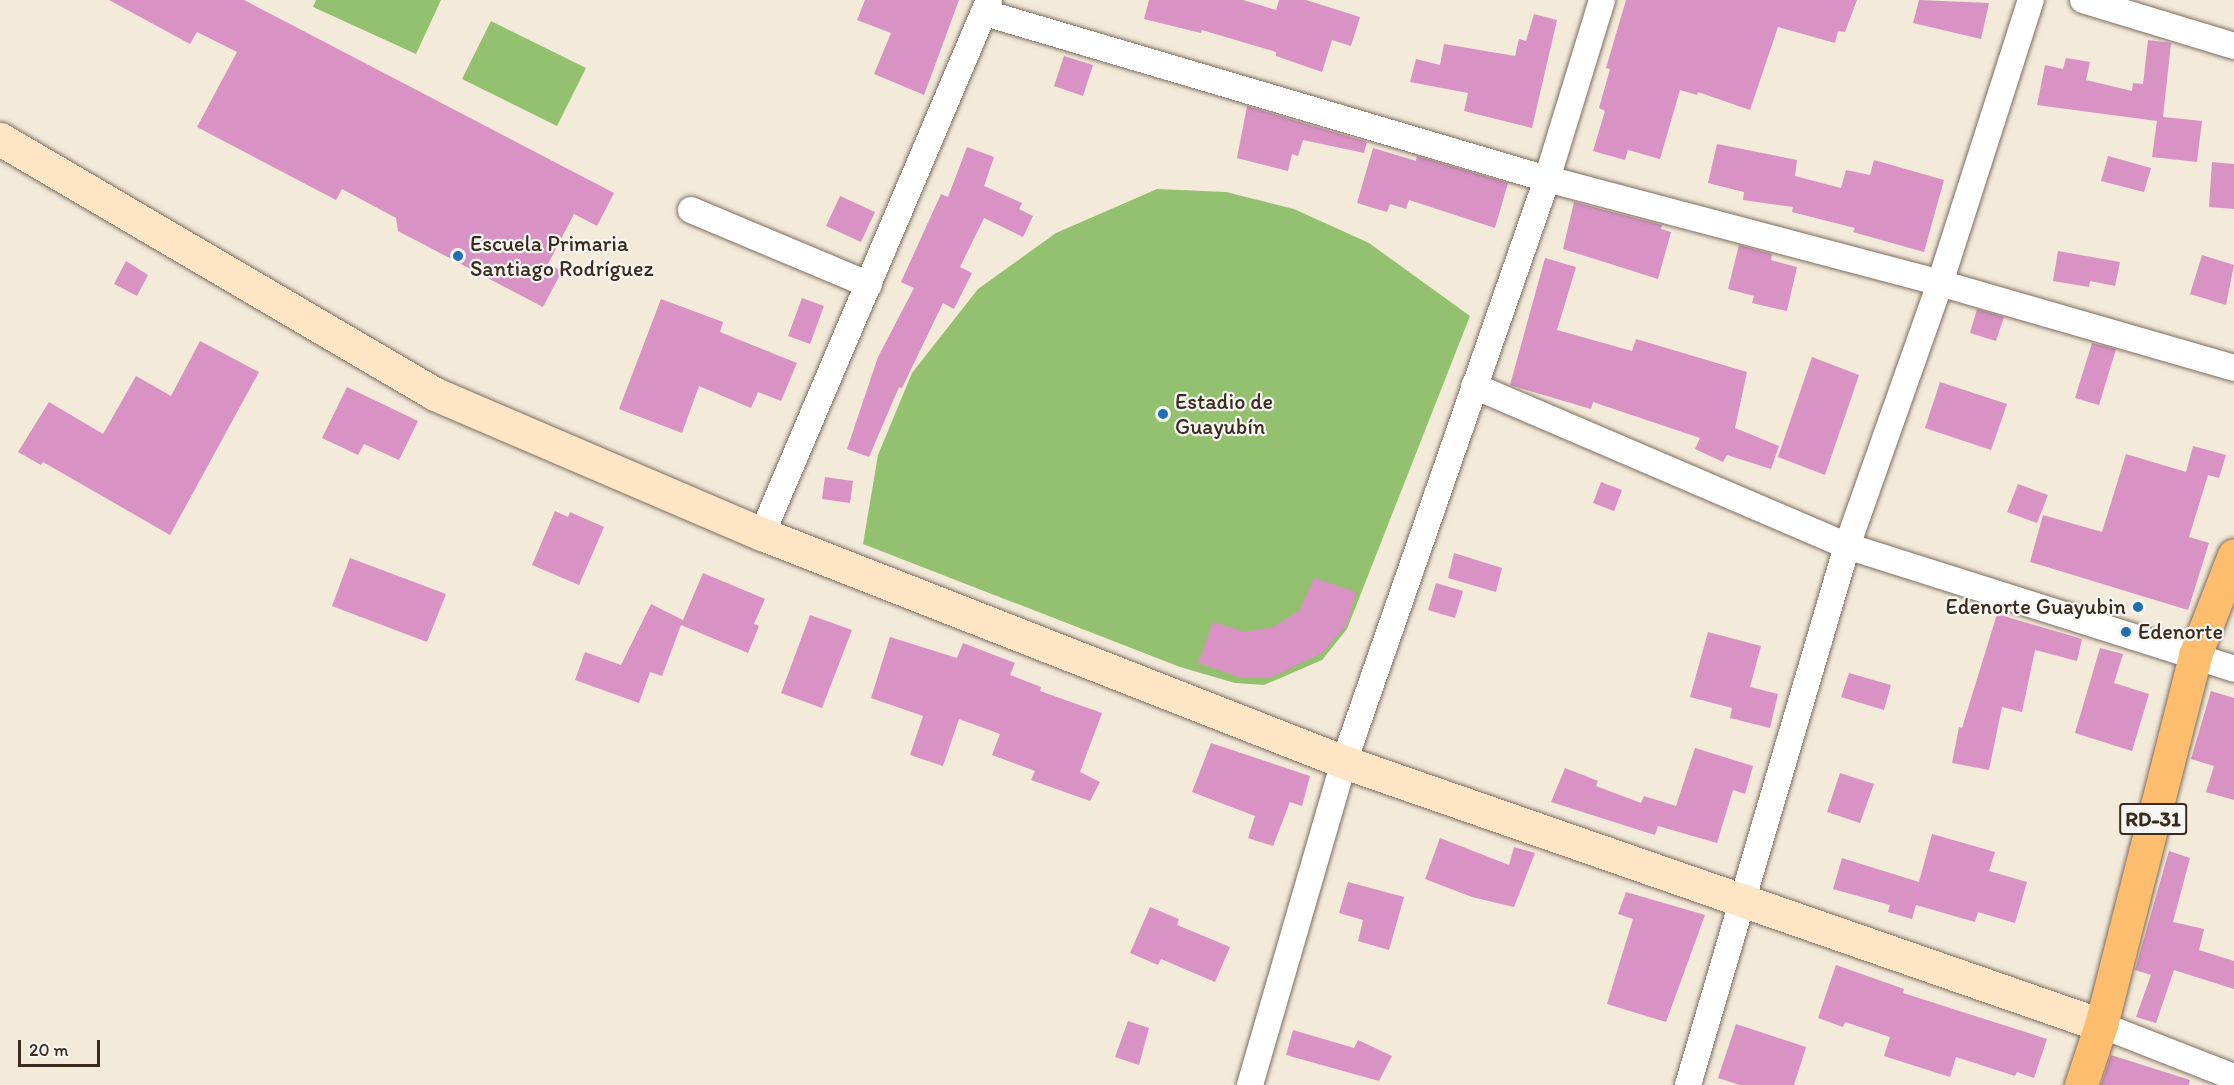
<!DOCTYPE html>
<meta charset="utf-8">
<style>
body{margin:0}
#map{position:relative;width:2234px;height:1085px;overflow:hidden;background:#f4eada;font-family:Itim,sans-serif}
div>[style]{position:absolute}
.green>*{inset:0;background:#94c170}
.building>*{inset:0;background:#d892c4}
.roads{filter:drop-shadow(0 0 2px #7c6d60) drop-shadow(0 0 2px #7c6d60)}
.street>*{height:26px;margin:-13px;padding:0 13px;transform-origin:13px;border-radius:13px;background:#fff}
.secondary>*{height:33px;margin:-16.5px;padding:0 16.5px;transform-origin:16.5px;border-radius:16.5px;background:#fee5c5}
.primary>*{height:33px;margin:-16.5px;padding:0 16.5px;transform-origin:16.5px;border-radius:16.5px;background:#fcbd6f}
.dots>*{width:16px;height:16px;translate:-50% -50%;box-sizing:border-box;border:3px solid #f6f6f2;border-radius:50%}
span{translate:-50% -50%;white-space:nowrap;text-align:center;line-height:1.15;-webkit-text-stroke:4.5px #f6f6f2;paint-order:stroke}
.shield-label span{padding:2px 4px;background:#f6f6f2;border:2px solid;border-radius:4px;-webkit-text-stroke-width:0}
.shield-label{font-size:21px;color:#3b2a1e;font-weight:700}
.poi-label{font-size:22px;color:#3b2a1e}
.left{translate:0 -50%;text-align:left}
.right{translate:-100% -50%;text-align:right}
.scale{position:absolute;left:18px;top:1040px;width:82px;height:27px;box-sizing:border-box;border:3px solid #3b2a1e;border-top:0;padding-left:8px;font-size:18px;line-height:21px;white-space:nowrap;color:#3b2a1e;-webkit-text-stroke:4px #f6f6f2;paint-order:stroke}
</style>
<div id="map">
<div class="green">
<div style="clip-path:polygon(316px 0,441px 0,416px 54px,313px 7px)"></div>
<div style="clip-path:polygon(491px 21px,586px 68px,557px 126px,462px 79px)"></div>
<div style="clip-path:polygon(1157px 189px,1226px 192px,1294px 209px,1369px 243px,1470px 316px,1347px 629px,1322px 660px,1264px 685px,1235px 683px,1180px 667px,863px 544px,878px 455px,912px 373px,978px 289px,1056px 233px)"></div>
</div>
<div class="building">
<div style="clip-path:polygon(109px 0,244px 0,614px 193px,597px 226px,574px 214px,548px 264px,562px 271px,543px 307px,398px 231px,396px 218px,342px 189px,336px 200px,197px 127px,237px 52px,197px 32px,190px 44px)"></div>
<div style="clip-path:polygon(865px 0,959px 0,924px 95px,874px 74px,891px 33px,857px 20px)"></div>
<div style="clip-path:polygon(1149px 0,1243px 0,1276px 10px,1279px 0,1306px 0,1360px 17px,1351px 46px,1332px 40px,1322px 72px,1276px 56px,1276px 52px,1202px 30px,1201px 33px,1144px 19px)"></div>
<div style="clip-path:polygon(1626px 0,1857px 0,1845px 32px,1838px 31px,1835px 43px,1778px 27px,1750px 110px,1698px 92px,1697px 95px,1680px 90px,1660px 159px,1628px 150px,1625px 160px,1593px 151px,1605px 111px,1599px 108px,1610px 69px,1606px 68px)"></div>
<div style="clip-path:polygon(1919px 0,1989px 3px,1981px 39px,1913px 23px)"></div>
<div style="clip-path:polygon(1534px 14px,1557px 20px,1532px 128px,1464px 111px,1468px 93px,1410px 82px,1416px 59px,1440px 65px,1444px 44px,1515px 56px,1519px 39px,1526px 41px)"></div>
<div style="clip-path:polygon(2148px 40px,2171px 43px,2163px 117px,2202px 121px,2197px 162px,2152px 157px,2157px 121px,2037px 105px,2045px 65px,2063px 69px,2066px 58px,2090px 62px,2086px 80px,2132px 91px,2133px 83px,2143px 84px)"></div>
<div style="clip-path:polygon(1064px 56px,1093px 65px,1083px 96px,1054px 86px)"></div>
<div style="clip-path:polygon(1247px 106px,1367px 142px,1364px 153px,1303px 140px,1298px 156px,1292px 154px,1288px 171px,1237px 158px)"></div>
<div style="clip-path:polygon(1717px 144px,1797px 160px,1795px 176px,1841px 188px,1846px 170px,1870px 175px,1874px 160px,1944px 180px,1924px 252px,1853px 232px,1855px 228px,1792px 212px,1793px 207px,1743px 200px,1744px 192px,1708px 183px)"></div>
<div style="clip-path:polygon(967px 147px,994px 157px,984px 186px,1022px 203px,1019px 209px,1033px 216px,1023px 237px,984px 218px,960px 267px,972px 273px,954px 309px,943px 303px,902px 388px,899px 387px,869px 457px,847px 449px,878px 357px,914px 288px,901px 282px,941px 194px,948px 197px)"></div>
<div style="clip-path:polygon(1373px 148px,1416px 161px,1417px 156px,1508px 183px,1495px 228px,1409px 200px,1406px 209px,1390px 204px,1387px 212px,1357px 203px)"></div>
<div style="clip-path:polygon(2108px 156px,2151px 168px,2144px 192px,2101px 181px)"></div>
<div style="clip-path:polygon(2212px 162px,2234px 164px,2234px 209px,2209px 207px)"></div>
<div style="clip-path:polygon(840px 196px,875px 212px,861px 242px,826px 226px)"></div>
<div style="clip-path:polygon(1574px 202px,1662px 225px,1661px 229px,1671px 232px,1658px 279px,1563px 249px)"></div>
<div style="clip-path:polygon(1739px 245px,1772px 254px,1771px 260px,1797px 267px,1787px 311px,1752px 303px,1754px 296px,1728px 289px)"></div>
<div style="clip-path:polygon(2058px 251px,2120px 262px,2115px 286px,2090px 281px,2089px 287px,2053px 281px)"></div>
<div style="clip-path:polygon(2202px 255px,2234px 265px,2226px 305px,2190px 294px)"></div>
<div style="clip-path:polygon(1545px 258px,1576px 267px,1557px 330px,1632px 351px,1636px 339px,1747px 372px,1735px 428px,1779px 446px,1771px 469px,1727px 455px,1723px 462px,1695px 449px,1700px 438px,1593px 402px,1591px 409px,1510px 385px)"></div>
<div style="clip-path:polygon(126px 261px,148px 275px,137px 296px,114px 284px)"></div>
<div style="clip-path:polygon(802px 298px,824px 306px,810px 344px,788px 336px)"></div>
<div style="clip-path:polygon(661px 299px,723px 322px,720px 332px,797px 363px,781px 401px,758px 392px,751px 408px,699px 386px,682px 433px,619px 409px)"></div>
<div style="clip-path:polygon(1977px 309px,2004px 317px,1996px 341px,1970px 333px)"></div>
<div style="clip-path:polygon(200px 341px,259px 372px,170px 535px,43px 462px,41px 465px,18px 452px,49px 402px,103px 434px,136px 376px,171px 396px)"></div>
<div style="clip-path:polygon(2092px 343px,2116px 349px,2099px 405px,2075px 398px)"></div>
<div style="clip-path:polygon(1812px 357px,1859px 375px,1825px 475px,1778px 457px)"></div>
<div style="clip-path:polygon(1940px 382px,2007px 404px,1991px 450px,1925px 428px)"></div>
<div style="clip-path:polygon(347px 387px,418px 421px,399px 460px,364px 444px,358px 455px,322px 438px)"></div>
<div style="clip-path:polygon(2193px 446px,2226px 455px,2219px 478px,2208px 475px,2189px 537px,2209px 543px,2188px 610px,2030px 562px,2043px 515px,2102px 532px,2126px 454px,2186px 472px)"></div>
<div style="clip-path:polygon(825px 477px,853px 481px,850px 503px,822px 499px)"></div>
<div style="clip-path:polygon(1601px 482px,1622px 490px,1614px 511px,1593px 503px)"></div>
<div style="clip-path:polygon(2018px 484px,2048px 495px,2037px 523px,2007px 512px)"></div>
<div style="clip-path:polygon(555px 511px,568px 517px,570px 512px,604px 527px,579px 585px,532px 565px)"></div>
<div style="clip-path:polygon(1454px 553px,1502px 568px,1496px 592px,1448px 578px)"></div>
<div style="clip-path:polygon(350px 558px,446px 594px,427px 642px,332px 606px)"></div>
<div style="clip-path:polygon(703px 573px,765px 599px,754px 624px,759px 626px,748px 653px,681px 625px,662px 676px,650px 672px,639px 703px,575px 680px,585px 652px,621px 665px,651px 604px,683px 620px)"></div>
<div style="clip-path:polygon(1314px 578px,1356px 592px,1347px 624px,1322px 653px,1272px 677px,1242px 678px,1198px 663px,1213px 622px,1245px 632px,1273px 627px,1299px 611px)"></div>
<div style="clip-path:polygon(1436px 583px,1463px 591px,1455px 618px,1428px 610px)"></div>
<div style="clip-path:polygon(1997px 614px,2082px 639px,2077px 661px,2035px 650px,2022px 712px,2002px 707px,1989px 770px,1952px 763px,1959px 727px,1962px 728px)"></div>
<div style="clip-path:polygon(810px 615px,852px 630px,822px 708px,781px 693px)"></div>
<div style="clip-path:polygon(1708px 632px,1761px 646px,1750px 687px,1778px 694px,1770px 728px,1730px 718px,1732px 708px,1690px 697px)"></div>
<div style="clip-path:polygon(890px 637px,957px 658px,963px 643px,1015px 663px,1010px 675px,1041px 687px,1040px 691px,1102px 713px,1080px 772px,1100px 782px,1090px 801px,1031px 780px,1035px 771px,992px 755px,1000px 734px,959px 719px,943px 766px,910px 755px,923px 716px,871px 698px)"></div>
<div style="clip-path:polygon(2100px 648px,2123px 654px,2114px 683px,2149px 694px,2132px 751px,2075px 733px)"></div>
<div style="clip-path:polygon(1849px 673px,1891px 685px,1884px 710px,1841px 697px)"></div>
<div style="clip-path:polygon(2211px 691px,2234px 698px,2234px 800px,2206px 792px,2214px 766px,2191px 759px)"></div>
<div style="clip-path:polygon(1211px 743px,1310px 776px,1302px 806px,1290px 802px,1273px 846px,1248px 838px,1255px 816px,1192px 792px)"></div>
<div style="clip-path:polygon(1695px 748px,1753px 766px,1745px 794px,1733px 790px,1717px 843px,1658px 826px,1655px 835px,1551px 802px,1565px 768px,1598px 781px,1596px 786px,1641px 803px,1644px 796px,1676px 806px)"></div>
<div style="clip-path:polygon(1840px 773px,1874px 784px,1860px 823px,1827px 812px)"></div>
<div style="clip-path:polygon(1932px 834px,1995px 852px,1989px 871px,2027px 882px,2015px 923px,1978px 912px,1975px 922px,1916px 905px,1912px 919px,1888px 912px,1890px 905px,1833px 889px,1842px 858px,1919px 882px)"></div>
<div style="clip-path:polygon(1440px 838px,1509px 865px,1514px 847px,1535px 853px,1514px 907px,1472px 897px,1425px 879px)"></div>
<div style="clip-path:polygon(2169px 851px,2190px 858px,2173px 922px,2204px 929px,2199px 950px,2234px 961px,2234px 989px,2174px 970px,2156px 1023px,2136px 1017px,2151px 975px,2135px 970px)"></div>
<div style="clip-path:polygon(1348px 882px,1404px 897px,1389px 950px,1358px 941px,1363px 920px,1339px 913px)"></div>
<div style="clip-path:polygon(1626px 892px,1705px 915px,1666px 1022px,1607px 1004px,1633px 919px,1618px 914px)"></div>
<div style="clip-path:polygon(1150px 907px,1179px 919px,1177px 925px,1230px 947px,1215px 982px,1161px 959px,1158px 965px,1130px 953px)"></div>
<div style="clip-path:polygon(1836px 965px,1904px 989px,1903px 993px,2047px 1039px,2034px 1078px,2017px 1072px,2015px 1076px,1956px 1057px,1950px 1077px,1884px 1056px,1890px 1037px,1845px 1022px,1843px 1027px,1818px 1018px)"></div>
<div style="clip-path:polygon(1128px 1021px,1149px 1028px,1139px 1065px,1115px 1057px)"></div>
<div style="clip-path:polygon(1736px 1024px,1806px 1047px,1794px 1085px,1740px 1085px,1718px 1078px)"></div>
<div style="clip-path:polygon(1293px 1030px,1354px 1048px,1358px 1040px,1392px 1056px,1379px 1081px,1286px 1055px)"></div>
<div style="clip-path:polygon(2111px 1055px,2190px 1080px,2189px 1085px,2101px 1085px)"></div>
</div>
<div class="roads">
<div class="street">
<div style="left:2083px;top:0;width:158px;rotate:16.9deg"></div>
<div style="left:985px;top:13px;width:586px;rotate:16.46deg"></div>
<div style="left:1547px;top:179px;width:407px;rotate:14.8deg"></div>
<div style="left:1940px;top:283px;width:306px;rotate:16.1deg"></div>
<div style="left:691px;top:210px;width:193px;rotate:22.8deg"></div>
<div style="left:1474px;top:386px;width:406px;rotate:23.2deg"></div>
<div style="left:1847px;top:546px;width:406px;rotate:17.6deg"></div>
<div style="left:762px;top:534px;width:580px;rotate:-66.97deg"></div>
<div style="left:2101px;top:1025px;width:143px;rotate:21.4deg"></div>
<div style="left:1250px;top:1085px;width:336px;rotate:-73.8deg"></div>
<div style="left:1344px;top:762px;width:617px;rotate:-70.8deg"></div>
<div style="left:1547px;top:179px;width:187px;rotate:-72.9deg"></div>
<div style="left:1688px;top:1085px;width:562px;rotate:-73.56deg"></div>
<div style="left:1847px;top:546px;width:279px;rotate:-70.5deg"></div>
<div style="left:1940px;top:283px;width:297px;rotate:-72.2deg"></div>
</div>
<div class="secondary">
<div style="left:0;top:139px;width:504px;rotate:30.38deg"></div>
<div style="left:435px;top:394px;width:356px;rotate:23.2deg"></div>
<div style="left:762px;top:534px;width:625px;rotate:21.39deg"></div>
<div style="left:1344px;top:762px;width:801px;rotate:19.16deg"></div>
</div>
<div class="primary">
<div style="left:2081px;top:1085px;width:63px;rotate:-71.6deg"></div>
<div style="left:2101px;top:1025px;width:382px;rotate:-75.7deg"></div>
<div style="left:2195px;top:655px;width:107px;rotate:-68.7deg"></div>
</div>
</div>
<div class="dots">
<div style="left:458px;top:256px;background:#1f6fb2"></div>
<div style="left:1163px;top:414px;background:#1f6fb2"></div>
<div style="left:2138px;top:607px;background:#1f6fb2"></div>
<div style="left:2126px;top:632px;background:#1f6fb2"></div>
</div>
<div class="shield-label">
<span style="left:2153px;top:819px">RD-31</span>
</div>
<div class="poi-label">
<span class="left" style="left:470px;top:256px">Escuela Primaria<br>Santiago Rodríguez</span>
<span class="left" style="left:1175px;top:414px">Estadio de<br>Guayubín</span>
<span class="right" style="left:2126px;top:607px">Edenorte Guayubin</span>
<span class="left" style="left:2138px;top:632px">Edenorte</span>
</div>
<div class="scale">20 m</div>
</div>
